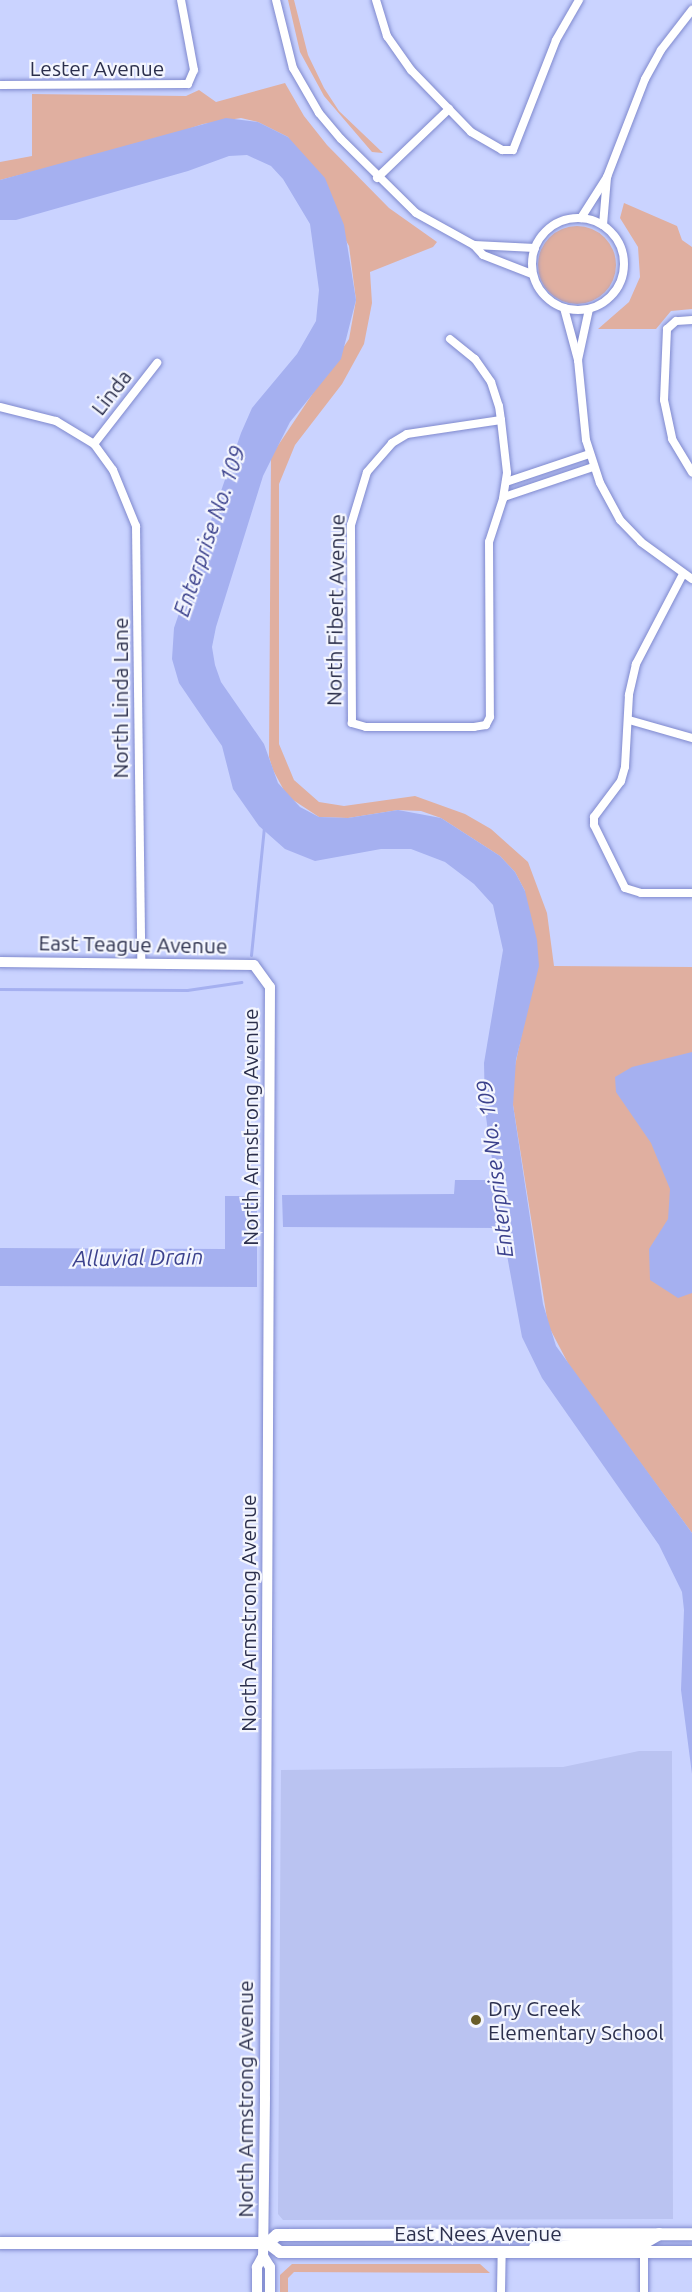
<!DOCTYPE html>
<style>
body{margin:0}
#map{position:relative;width:692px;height:2292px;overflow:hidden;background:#cad3ff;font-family:Ubuntu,sans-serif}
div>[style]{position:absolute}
.built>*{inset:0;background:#bac3f1}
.green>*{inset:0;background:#e0afa0}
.round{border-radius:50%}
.water>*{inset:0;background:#a5b0f0}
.stream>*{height:3px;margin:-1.5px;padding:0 1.5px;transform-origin:1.5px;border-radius:1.5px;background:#a5b0f0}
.roads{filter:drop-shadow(0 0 2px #7f89ce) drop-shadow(0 0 2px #7f89ce)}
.minor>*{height:8px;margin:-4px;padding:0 4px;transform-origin:4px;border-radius:4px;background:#fff}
.minor>.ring{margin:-4px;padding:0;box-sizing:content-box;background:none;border:8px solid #fff;border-radius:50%}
.tertiary>*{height:10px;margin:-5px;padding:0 5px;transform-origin:5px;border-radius:5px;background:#fff}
.secondary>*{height:12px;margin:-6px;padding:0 6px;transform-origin:6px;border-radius:6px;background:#fff}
.dots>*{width:16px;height:16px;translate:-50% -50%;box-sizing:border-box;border:3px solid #f4f6fe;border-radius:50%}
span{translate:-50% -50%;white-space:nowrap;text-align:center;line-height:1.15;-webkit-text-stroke:4.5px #f4f6fe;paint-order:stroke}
.street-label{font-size:21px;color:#2b2f4c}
.poi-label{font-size:21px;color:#2b2f4c}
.left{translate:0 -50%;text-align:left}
.water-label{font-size:22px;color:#3c428d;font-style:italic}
</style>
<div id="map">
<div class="built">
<div style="clip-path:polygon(639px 1751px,672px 1751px,673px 2219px,283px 2220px,278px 2214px,281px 1770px,563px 1767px)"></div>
</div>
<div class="green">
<div style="clip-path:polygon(288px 0,294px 0,308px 55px,324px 88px,339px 111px,383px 153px,372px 152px,324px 96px,300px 52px)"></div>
<div style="clip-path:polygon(285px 83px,304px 116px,327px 145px,389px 208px,437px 242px,433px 247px,370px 272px,372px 303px,364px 344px,342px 384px,295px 445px,279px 484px,279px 744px,294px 780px,319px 802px,344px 806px,415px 796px,465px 814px,491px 829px,528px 862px,547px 913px,554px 966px,692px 967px,692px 1533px,570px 1367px,548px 1325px,513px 1105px,512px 1080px,526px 1014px,525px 891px,515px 872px,500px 856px,441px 818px,421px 811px,398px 810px,348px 818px,319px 817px,287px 796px,273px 770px,269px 757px,271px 456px,349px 339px,356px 300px,349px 246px,288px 137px,258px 122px,241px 118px,203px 124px,152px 141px,0 180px,0 162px,32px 156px,32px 94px,186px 96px,199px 90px,216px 102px)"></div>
<div style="clip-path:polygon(624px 203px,677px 226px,682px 240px,692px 247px,692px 309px,671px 311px,656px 329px,598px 329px,629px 302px,640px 277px,638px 247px,620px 218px)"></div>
<div class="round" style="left:538px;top:226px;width:78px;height:78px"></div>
<div style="clip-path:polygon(292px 2264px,480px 2264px,490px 2273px,294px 2272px,288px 2278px,288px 2292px,280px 2292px,280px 2275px)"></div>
</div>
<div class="water">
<div style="clip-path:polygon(226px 118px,258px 122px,288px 137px,325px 178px,344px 225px,356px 300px,341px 359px,290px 422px,263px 476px,216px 627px,212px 647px,215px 665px,221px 682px,264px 744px,278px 783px,300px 807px,319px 817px,348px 818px,398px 810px,441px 818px,500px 856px,515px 872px,525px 891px,537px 940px,539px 966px,516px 1060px,513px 1105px,543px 1304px,556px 1346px,692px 1533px,692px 1774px,681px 1690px,684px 1610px,682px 1592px,659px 1545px,542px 1378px,522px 1337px,502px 1228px,283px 1227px,282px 1195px,454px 1194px,455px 1180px,495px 1180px,485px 1110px,484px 1063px,503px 950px,493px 905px,474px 884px,445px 862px,411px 849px,381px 849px,315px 861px,285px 849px,259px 826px,233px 789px,222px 746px,179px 683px,172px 659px,174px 628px,241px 433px,252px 408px,297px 354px,316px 321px,319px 290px,310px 224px,283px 179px,271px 166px,247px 155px,229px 156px,188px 171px,16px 220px,0 220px,0 180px)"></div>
<div style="clip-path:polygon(692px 1052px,692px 1293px,678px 1298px,650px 1280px,649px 1249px,668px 1219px,670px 1189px,651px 1143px,616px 1092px,615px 1077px,632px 1067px)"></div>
<div style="clip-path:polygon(225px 1196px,257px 1196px,257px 1287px,0 1286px,0 1248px,225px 1249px)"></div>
</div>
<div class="stream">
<div style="left:251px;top:955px;width:128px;rotate:-84.2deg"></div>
<div style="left:0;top:989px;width:187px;rotate:0.3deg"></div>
<div style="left:187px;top:990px;width:55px;rotate:-8.4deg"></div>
</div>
<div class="roads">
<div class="minor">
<div style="left:276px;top:0;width:70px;rotate:76deg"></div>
<div style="left:293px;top:68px;width:52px;rotate:60deg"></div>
<div style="left:319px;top:113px;width:34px;rotate:50deg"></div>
<div style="left:341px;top:139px;width:105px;rotate:44.6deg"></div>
<div style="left:416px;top:213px;width:66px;rotate:28.9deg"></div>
<div style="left:474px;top:245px;width:13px;rotate:48deg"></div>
<div style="left:483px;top:255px;width:53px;rotate:21.2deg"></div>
<div style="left:376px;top:0;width:38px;rotate:73deg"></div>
<div style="left:387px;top:36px;width:42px;rotate:54.8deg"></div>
<div style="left:411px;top:70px;width:86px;rotate:45.9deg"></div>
<div style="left:471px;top:132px;width:36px;rotate:30deg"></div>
<div style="left:502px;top:150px;width:11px"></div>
<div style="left:513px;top:150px;width:118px;rotate:-68.6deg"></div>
<div style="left:556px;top:40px;width:46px;rotate:-60.1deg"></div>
<div style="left:0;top:85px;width:188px;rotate:-0.3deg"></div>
<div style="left:188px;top:84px;width:15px;rotate:-67deg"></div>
<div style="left:194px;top:70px;width:71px;rotate:-100.5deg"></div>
<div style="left:377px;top:178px;width:100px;rotate:-43.8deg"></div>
<div class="ring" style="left:532px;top:218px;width:84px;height:84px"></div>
<div style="left:581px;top:218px;width:49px;rotate:-57.6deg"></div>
<div style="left:607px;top:177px;width:105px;rotate:-68.8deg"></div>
<div style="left:645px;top:79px;width:33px;rotate:-61deg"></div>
<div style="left:661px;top:50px;width:51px;rotate:-52.2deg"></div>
<div style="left:603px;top:225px;width:48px;rotate:-85.2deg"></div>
<div style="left:474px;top:245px;width:61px;rotate:2.8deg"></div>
<div style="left:564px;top:308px;width:54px;rotate:74.9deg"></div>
<div style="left:578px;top:360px;width:80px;rotate:84.3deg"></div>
<div style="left:586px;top:440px;width:45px;rotate:72deg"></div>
<div style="left:600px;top:483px;width:42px;rotate:61.6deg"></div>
<div style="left:620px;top:520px;width:30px;rotate:46deg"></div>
<div style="left:641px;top:542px;width:63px;rotate:36deg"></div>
<div style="left:692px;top:320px;width:16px;rotate:176deg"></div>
<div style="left:676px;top:321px;width:12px;rotate:138deg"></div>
<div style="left:667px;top:329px;width:71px;rotate:92.4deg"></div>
<div style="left:664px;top:400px;width:40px;rotate:78deg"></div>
<div style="left:672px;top:439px;width:39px;rotate:59deg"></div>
<div style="left:450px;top:339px;width:32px;rotate:39deg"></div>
<div style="left:475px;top:359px;width:28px;rotate:55deg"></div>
<div style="left:491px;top:382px;width:25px;rotate:72deg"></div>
<div style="left:499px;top:406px;width:14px;rotate:82deg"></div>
<div style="left:501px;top:420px;width:53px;rotate:83.5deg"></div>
<div style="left:507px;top:473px;width:26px;rotate:99deg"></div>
<div style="left:503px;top:499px;width:45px;rotate:108deg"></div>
<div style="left:489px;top:542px;width:175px;rotate:89.7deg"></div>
<div style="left:490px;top:717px;width:9px;rotate:117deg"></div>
<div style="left:486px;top:725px;width:12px;rotate:171deg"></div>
<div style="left:474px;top:727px;width:108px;rotate:180deg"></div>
<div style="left:366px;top:727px;width:15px;rotate:-164deg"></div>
<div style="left:352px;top:723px;width:198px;rotate:-90.3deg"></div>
<div style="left:351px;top:525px;width:55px;rotate:-73.2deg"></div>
<div style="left:367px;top:472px;width:38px;rotate:-49deg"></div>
<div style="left:392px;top:443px;width:17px;rotate:-31deg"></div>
<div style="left:407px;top:434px;width:95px;rotate:-8.5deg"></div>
<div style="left:578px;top:360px;width:52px;rotate:-77.8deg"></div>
<div style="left:0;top:407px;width:58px;rotate:14deg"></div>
<div style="left:56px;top:421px;width:44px;rotate:31.2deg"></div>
<div style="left:94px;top:444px;width:32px;rotate:54deg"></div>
<div style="left:113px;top:470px;width:61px;rotate:67.7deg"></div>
<div style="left:136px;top:526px;width:437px;rotate:89.3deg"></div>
<div style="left:94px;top:444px;width:103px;rotate:-52.1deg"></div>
<div style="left:506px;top:482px;width:88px;rotate:-18.6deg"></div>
<div style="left:504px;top:497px;width:94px;rotate:-18.6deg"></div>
<div style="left:683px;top:574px;width:102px;rotate:117.6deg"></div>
<div style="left:636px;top:664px;width:32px;rotate:103deg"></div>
<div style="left:629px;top:695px;width:72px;rotate:93.2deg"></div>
<div style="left:625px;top:767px;width:15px;rotate:106deg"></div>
<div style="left:621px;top:781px;width:45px;rotate:126.9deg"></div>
<div style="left:594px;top:817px;width:8px;rotate:90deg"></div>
<div style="left:594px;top:825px;width:70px;rotate:63.8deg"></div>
<div style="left:625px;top:888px;width:17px;rotate:17deg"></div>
<div style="left:641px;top:893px;width:51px"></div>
<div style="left:629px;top:720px;width:66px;rotate:15.9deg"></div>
<div style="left:501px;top:2292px;width:39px;rotate:-89deg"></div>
<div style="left:644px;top:2292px;width:40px;rotate:-90deg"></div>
</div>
<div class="tertiary">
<div style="left:0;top:962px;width:254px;rotate:0.7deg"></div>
<div style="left:254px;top:965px;width:27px;rotate:54deg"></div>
<div style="left:270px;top:987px;width:1111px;rotate:90.26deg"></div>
<div style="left:265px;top:2098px;width:158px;rotate:90.7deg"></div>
<div style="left:263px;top:2256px;width:13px;rotate:119deg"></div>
<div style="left:257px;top:2267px;width:25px;rotate:90deg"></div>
<div style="left:263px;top:2256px;width:13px;rotate:58deg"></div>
<div style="left:270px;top:2267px;width:25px;rotate:90deg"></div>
</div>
<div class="secondary">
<div style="left:0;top:2243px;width:268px"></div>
<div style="left:268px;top:2243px;width:15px;rotate:37deg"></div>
<div style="left:280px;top:2252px;width:412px"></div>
<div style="left:268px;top:2243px;width:12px;rotate:-42deg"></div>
<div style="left:277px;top:2235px;width:415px;rotate:-0.1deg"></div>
<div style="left:535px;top:2247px;width:107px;rotate:-1.6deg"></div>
<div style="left:642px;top:2244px;width:20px;rotate:-30deg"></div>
</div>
</div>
<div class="dots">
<div style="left:476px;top:2020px;background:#685c29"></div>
</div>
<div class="street-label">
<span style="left:97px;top:68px">Lester Avenue</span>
<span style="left:111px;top:392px;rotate:-52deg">Linda</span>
<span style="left:335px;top:610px;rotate:-89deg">North Fibert Avenue</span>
<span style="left:120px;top:698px;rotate:-90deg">North Linda Lane</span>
<span style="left:133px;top:944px;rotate:1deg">East Teague Avenue</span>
<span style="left:250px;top:1127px;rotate:-90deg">North Armstrong Avenue</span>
<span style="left:248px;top:1613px;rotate:-90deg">North Armstrong Avenue</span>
<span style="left:245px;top:2099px;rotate:-90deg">North Armstrong Avenue</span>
<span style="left:478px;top:2233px">East Nees Avenue</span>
</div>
<div class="poi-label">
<span class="left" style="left:488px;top:2020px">Dry Creek<br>Elementary School</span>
</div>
<div class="water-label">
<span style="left:209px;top:531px;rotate:-71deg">Enterprise No. 109</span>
<span style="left:494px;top:1169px;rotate:-97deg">Enterprise No. 109</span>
<span style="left:138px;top:1257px;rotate:-1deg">Alluvial Drain</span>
</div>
</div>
